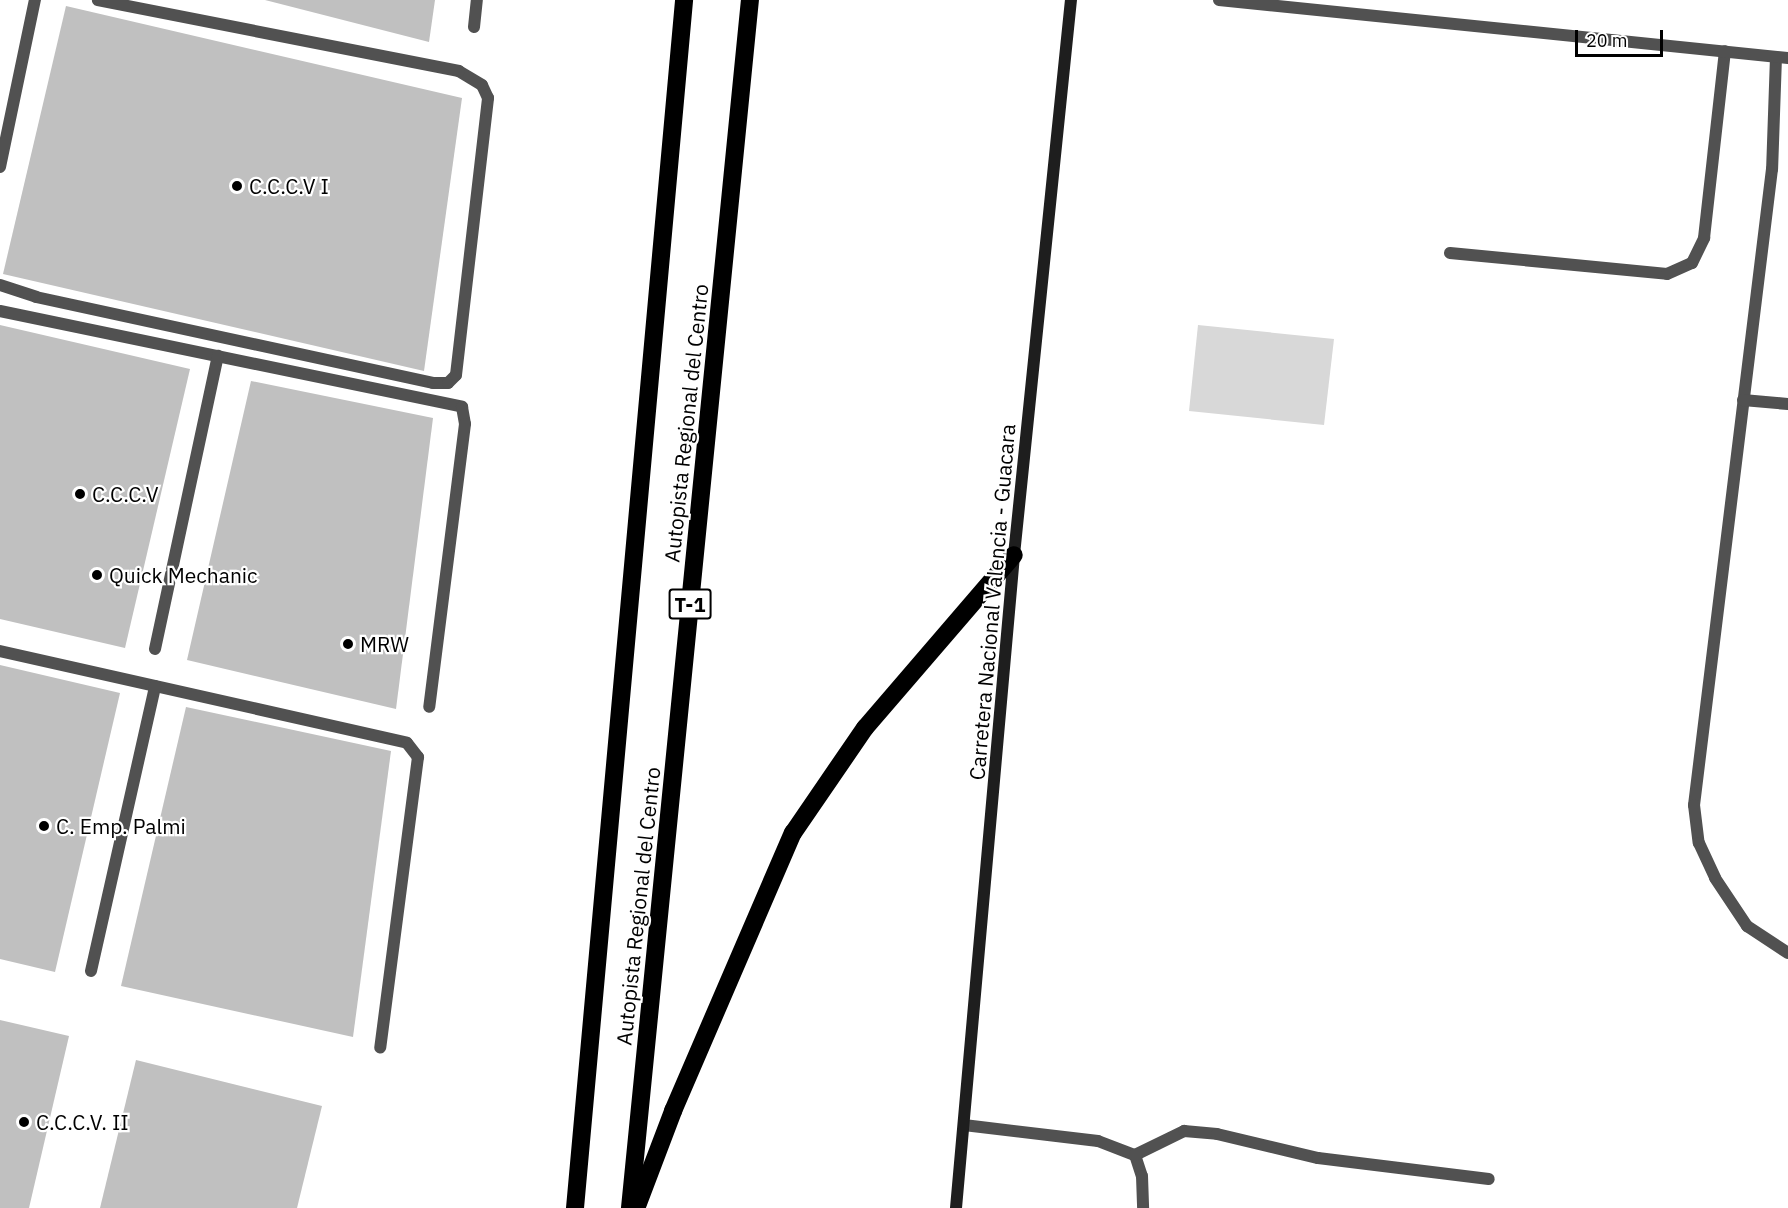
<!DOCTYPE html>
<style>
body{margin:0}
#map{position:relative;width:1788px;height:1208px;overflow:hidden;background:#fff;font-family:"IBM Plex Sans",sans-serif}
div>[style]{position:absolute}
.green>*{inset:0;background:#d8d8d8}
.building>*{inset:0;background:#c0c0c0}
.service>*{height:12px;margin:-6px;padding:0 6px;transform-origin:6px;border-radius:6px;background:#515151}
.minor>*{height:12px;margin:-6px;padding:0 6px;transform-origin:6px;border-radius:6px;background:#515151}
.secondary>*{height:12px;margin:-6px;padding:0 6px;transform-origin:6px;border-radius:6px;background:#1e1e1e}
.motorway>*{height:18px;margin:-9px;padding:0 9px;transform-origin:9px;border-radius:9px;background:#000}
.dots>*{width:16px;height:16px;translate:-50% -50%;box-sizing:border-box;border:3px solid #fff;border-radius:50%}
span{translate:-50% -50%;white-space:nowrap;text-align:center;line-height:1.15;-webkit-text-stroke:4.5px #fff;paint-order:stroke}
.shield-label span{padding:2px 4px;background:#fff;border:2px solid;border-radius:4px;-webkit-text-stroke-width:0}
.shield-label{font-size:20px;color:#000;font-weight:700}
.poi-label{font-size:21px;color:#000}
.left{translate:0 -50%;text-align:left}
.street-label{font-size:21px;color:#000}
.scale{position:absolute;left:1575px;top:30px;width:88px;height:27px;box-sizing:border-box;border:3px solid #000;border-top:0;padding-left:8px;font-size:18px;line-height:21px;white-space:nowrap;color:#000;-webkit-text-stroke:4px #fff;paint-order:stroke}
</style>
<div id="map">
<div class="green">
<div style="clip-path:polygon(1198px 325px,1334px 339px,1324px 425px,1189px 411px)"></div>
</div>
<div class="building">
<div style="clip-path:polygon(265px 0,435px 0,429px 42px)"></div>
<div style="clip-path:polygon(66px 6px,462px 98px,424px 371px,3px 274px)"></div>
<div style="clip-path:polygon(0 325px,190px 369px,125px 648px,0 619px)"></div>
<div style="clip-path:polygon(251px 381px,433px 418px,396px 709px,187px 660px)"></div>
<div style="clip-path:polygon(0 665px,120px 693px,55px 972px,0 959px)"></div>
<div style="clip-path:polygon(186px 707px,391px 751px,353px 1037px,121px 986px)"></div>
<div style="clip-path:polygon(0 1020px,69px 1036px,29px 1208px,0 1208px)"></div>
<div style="clip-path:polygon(136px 1060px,322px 1106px,297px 1208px,100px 1208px)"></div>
</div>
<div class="service">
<div style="left:474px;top:27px;width:27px;rotate:-84deg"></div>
<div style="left:1776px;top:57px;width:112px;rotate:92deg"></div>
<div style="left:1772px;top:169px;width:641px;rotate:96.99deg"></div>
<div style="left:1694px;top:805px;width:38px;rotate:83deg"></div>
<div style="left:1699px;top:843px;width:38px;rotate:65deg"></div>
<div style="left:1715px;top:878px;width:58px;rotate:56.3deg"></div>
<div style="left:1747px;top:926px;width:49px;rotate:33.4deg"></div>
<div style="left:0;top:167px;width:171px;rotate:-78.2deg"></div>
<div style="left:1450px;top:253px;width:218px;rotate:5.5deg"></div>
<div style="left:1667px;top:274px;width:27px;rotate:-24deg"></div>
<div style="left:1692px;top:263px;width:28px;rotate:-64deg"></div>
<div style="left:1704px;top:238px;width:188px;rotate:-83.6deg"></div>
<div style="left:0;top:285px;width:38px;rotate:18deg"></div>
<div style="left:36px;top:297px;width:406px;rotate:12.2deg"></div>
<div style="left:433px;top:383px;width:15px"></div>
<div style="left:448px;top:383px;width:11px;rotate:-45deg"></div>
<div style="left:456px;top:375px;width:279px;rotate:-83.4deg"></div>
<div style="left:488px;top:98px;width:14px;rotate:-115deg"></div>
<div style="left:482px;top:85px;width:27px;rotate:-149deg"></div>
<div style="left:459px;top:71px;width:368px;rotate:-168.9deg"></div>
<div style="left:0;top:311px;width:472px;rotate:11.7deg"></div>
<div style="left:462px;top:407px;width:17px;rotate:80deg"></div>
<div style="left:465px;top:424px;width:285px;rotate:97.2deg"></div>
<div style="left:1743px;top:400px;width:45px;rotate:5.1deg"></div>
<div style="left:155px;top:649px;width:300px;rotate:-77.9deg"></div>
<div style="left:0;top:651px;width:417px;rotate:12.7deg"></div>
<div style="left:407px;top:743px;width:18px;rotate:52deg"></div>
<div style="left:418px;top:757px;width:293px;rotate:97.4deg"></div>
<div style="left:91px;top:971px;width:292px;rotate:-77.3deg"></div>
<div style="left:964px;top:1125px;width:135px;rotate:6.8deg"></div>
<div style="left:1098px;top:1141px;width:40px;rotate:21deg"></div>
<div style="left:1135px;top:1155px;width:22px;rotate:72deg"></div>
<div style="left:1142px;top:1176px;width:32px;rotate:88deg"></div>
<div style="left:1135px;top:1155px;width:55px;rotate:-26.1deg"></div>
<div style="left:1184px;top:1131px;width:33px;rotate:5deg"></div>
<div style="left:1217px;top:1134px;width:104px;rotate:13.4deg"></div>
<div style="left:1318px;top:1158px;width:172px;rotate:7deg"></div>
</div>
<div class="minor">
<div style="left:1219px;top:0;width:572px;rotate:5.82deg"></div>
</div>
<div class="secondary">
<div style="left:956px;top:1208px;width:656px;rotate:-84.92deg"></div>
<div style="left:1014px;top:555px;width:558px;rotate:-84.14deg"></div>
</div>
<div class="motorway">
<div style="left:637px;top:1206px;width:102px;rotate:-69.2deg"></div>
<div style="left:673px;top:1111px;width:303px;rotate:-66.7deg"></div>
<div style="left:793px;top:833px;width:127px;rotate:-55.6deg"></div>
<div style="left:865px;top:728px;width:228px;rotate:-49.3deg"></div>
<div style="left:575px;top:1208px;width:1213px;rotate:-84.84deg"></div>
<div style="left:630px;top:1208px;width:1214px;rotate:-84.33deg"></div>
</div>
<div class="dots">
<div style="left:237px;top:186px;background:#000"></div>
<div style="left:80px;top:494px;background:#000"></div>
<div style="left:97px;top:575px;background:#000"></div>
<div style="left:348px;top:644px;background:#000"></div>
<div style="left:44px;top:826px;background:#000"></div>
<div style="left:24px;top:1122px;background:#000"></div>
</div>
<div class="shield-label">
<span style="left:690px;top:604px">T-1</span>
</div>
<div class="poi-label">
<span class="left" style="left:249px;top:186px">C.C.C.V I</span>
<span class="left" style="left:92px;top:494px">C.C.C.V</span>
<span class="left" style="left:109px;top:575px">Quick Mechanic</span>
<span class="left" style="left:360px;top:644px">MRW</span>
<span class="left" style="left:56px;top:826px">C. Emp. Palmi</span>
<span class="left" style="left:36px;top:1122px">C.C.C.V. II</span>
</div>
<div class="street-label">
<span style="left:686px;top:423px;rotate:-84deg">Autopista Regional del Centro</span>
<span style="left:992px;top:602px;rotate:-85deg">Carretera Nacional Valencia - Guacara</span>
<span style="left:638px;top:906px;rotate:-84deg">Autopista Regional del Centro</span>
</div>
<div class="scale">20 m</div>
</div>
